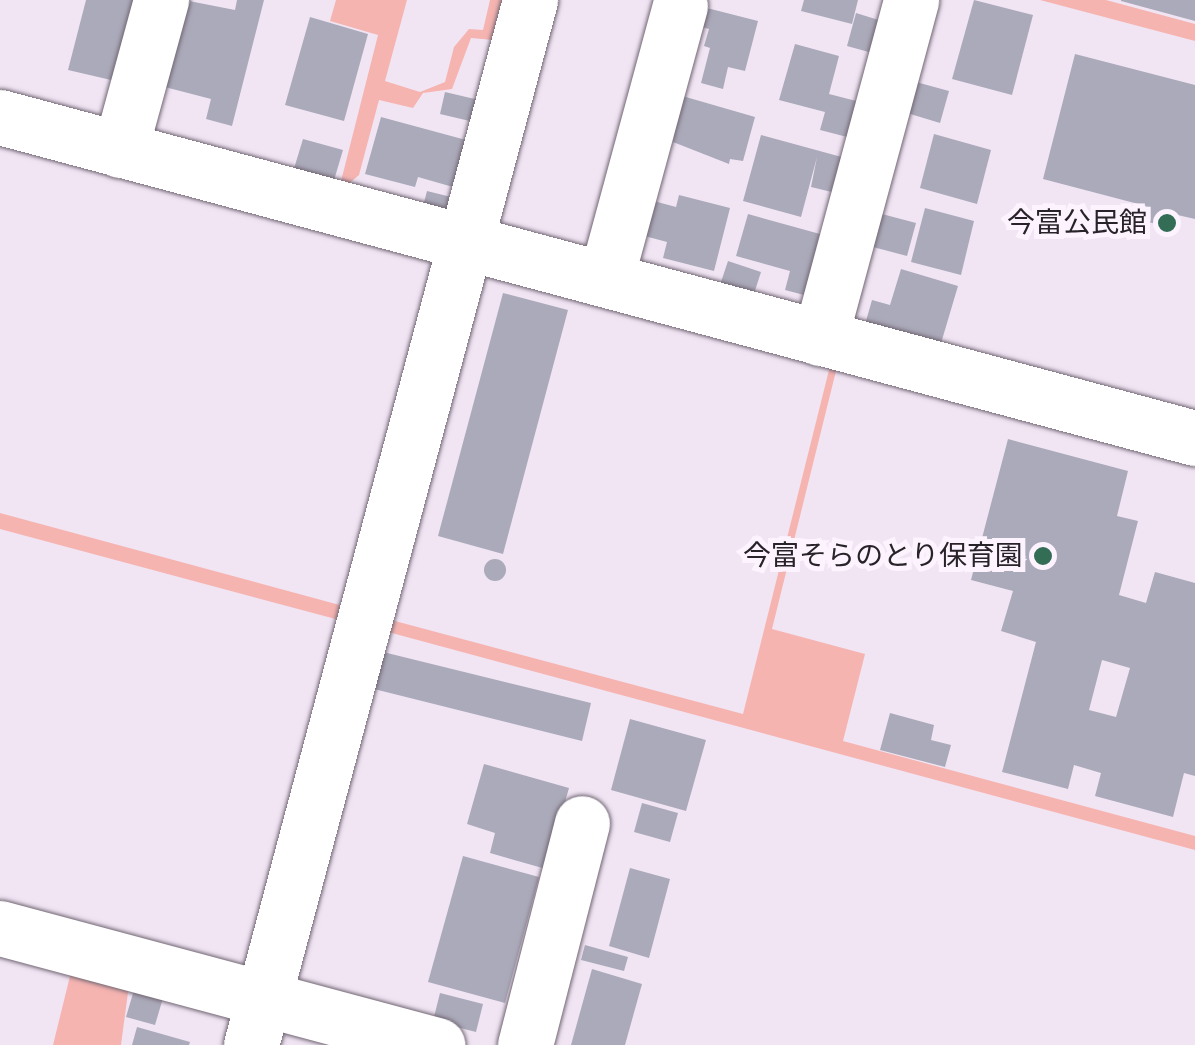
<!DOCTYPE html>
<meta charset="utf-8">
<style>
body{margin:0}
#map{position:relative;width:1195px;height:1045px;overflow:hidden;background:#f1e5f4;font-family:Helvetica,"Noto Sans JP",sans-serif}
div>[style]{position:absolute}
.green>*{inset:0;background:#f6b4b1}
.building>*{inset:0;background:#abaaba}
.round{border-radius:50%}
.roads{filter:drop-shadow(0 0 2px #716673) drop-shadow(0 0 2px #716673)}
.minor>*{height:55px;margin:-27.5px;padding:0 27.5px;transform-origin:27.5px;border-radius:27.5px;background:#fff}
.dots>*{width:28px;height:28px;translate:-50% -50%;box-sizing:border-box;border:5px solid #fdf3ff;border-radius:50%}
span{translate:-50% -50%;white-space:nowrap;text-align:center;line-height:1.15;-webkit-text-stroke:10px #fdf3ff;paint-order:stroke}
.poi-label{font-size:28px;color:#282329}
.right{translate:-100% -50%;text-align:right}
</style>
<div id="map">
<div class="green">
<div style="clip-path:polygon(336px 0,407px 0,385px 81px,420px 92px,445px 82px,454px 47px,469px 29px,483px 30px,490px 0,512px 0,493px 40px,471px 38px,452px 89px,423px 93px,413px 108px,379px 100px,359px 175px,338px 193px,378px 35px,330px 21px)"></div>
<div style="clip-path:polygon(1040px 0,1106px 0,1195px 24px,1195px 41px)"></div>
<div style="clip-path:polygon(831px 362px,838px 363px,772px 629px,865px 654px,843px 741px,1195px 836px,1195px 850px,377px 629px,380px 617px,743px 714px)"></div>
<div style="clip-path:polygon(0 513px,347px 607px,343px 621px,0 529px)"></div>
<div style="clip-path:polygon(72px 968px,129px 985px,121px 1045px,53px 1045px)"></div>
</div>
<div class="building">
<div style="clip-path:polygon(86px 0,136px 0,124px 83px,68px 70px)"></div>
<div style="clip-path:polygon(184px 0,235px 10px,237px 0,264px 0,232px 126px,206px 119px,211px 99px,161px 86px)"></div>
<div style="clip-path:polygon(804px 0,858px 0,852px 24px,801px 11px)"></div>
<div style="clip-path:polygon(974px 0,1033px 15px,1012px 95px,952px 79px)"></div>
<div style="clip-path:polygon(1121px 0,1195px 0,1195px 21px,1121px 1px)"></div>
<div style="clip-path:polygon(703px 7px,758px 21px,745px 71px,728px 67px,723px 89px,701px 83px,710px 48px,704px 46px,709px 29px,698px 26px)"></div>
<div style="clip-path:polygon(856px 13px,885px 22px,876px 54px,847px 46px)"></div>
<div style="clip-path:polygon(310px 17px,368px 34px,344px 121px,285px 105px)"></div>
<div style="clip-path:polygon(795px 44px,839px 56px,829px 94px,864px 103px,855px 139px,820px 130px,825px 112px,779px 100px)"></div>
<div style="clip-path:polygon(1075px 54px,1195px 85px,1195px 219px,1169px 213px,1166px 227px,1142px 220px,1146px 206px,1043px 179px)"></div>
<div style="clip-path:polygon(916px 82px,949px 91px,940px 123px,907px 113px)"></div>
<div style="clip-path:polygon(445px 92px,479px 100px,474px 122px,440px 114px)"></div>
<div style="clip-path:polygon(679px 95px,755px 117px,743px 161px,730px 159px,729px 164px,673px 142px)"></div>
<div style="clip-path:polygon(381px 117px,466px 140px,453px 187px,418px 177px,415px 187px,365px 174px)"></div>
<div style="clip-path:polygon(934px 134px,991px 150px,977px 204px,920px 188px)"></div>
<div style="clip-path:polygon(761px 135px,849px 159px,840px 194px,811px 187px,817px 157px,801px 217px,743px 201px)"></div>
<div style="clip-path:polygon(303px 139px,343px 150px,332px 187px,292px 175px)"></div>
<div style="clip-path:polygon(427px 191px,459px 199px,454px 219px,422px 210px)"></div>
<div style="clip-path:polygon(679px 195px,730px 208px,714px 271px,663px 258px,667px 242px,641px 235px,650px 200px,676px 207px)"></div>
<div style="clip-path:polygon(925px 208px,974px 221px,961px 275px,911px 262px)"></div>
<div style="clip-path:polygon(748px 214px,820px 234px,804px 295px,785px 290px,790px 271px,736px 256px)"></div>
<div style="clip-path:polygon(882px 214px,916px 223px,907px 256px,873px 247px)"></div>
<div style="clip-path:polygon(728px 261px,761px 272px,752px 300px,719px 288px)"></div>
<div style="clip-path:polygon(901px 269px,958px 286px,939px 350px,864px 328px,872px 300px,890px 305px)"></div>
<div style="clip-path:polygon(503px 293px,568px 310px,503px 554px,438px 536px)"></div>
<div style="clip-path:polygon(evenodd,1008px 439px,1128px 471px,1117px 516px,1138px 521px,1119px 595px,1146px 603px,1155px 572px,1195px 583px,1195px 776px,1184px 773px,1173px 817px,1095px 796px,1101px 773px,1074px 765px,1068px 789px,1002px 772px,1036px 642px,1001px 631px,1013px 591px,971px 580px,1008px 439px,1102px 660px,1130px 668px,1116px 717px,1089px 710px,1102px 660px)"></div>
<div class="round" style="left:484px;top:559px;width:22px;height:22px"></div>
<div style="clip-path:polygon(379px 651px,591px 703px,582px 741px,370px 688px)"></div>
<div style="clip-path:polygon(890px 713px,934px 725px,931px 740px,951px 745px,945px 767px,880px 750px)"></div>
<div style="clip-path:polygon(630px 719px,706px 740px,686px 811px,611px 790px)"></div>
<div style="clip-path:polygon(484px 764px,569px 788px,546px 869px,490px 853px,495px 833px,467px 824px)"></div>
<div style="clip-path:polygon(642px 803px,678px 813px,670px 842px,634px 832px)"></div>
<div style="clip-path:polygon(463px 856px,539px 877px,505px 1003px,428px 982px)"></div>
<div style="clip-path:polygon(630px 868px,670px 879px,649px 958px,609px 946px)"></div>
<div style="clip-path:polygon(585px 945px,628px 957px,624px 971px,581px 960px)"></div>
<div style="clip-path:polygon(592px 969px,642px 984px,625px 1045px,571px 1045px)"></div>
<div style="clip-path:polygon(134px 990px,163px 998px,155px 1025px,126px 1017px)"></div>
<div style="clip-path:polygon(440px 993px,483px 1004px,476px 1032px,433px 1021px)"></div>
<div style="clip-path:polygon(137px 1027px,190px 1042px,189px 1045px,132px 1045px)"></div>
</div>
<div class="roads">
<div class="minor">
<div style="left:0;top:117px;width:1237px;rotate:15.04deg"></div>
<div style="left:120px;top:150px;width:156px;rotate:-74.7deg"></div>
<div style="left:606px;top:278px;width:282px;rotate:-74.8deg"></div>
<div style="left:820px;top:338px;width:350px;rotate:-74.9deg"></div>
<div style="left:0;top:928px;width:453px;rotate:15deg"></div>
<div style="left:251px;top:1045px;width:1082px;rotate:-75.05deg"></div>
<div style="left:525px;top:1045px;width:229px;rotate:-75.6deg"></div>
</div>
</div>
<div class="dots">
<div style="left:1167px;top:223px;background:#336d56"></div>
<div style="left:1043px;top:556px;background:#336d56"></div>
</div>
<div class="poi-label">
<span class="right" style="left:1147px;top:223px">今富公民館</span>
<span class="right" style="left:1023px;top:556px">今富そらのとり保育園</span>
</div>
</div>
